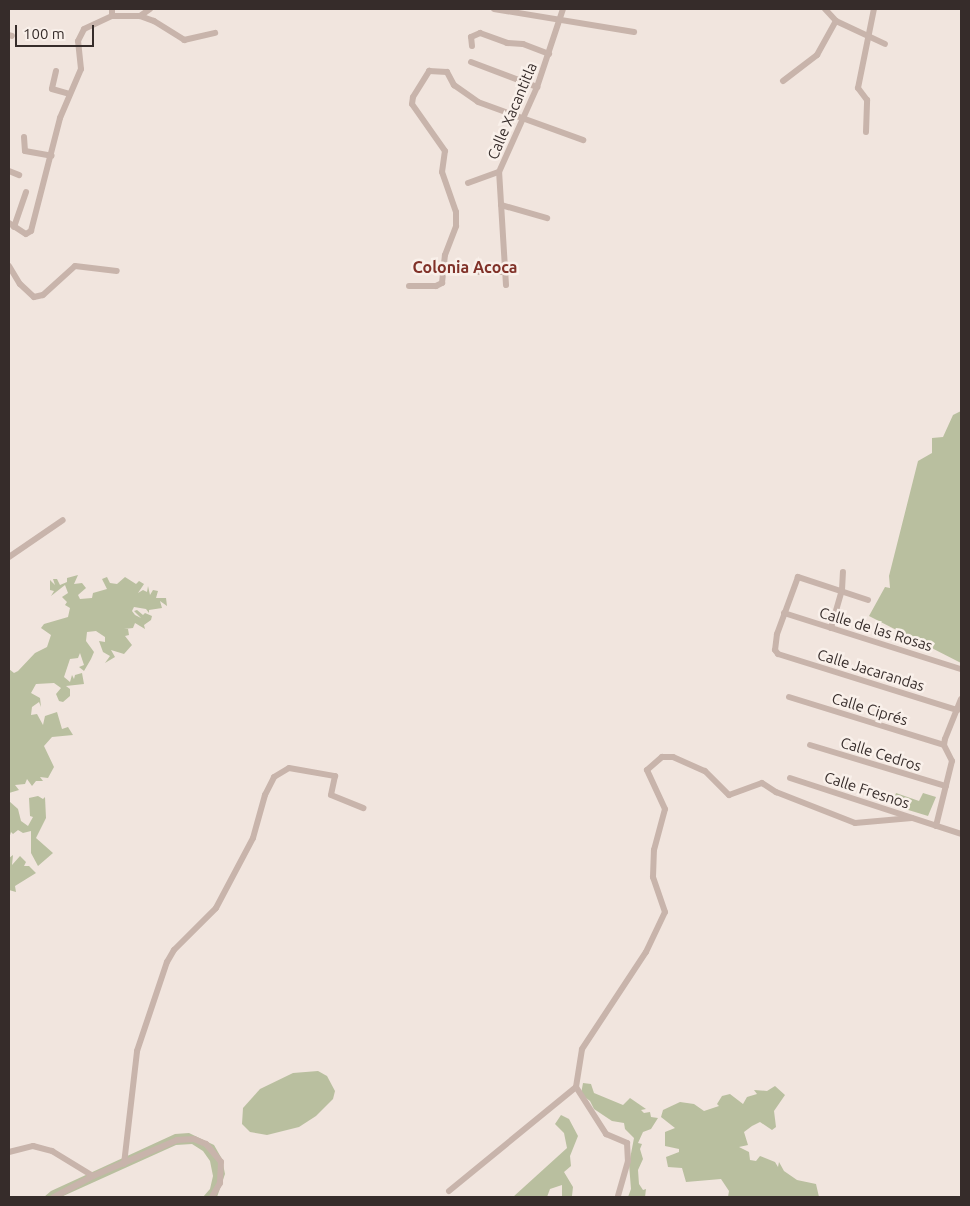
<!DOCTYPE html>
<meta charset="utf-8">
<style>
body{margin:0}
#map{position:relative;width:970px;height:1206px;overflow:hidden;background:#f1e5de;font-family:Ubuntu,sans-serif}
div>[style]{position:absolute}
.green>*{inset:0;background:#b9bf9f}
.minor>*{height:6px;margin:-3px;padding:0 3px;transform-origin:3px;border-radius:3px;background:#c8b4ab}
span{translate:-50% -50%;white-space:nowrap;text-align:center;line-height:1.15;-webkit-text-stroke:5px #f9f0ea;paint-order:stroke}
.street-label{font-size:15px;color:#362c2a}
.neighbourhood-label{font-size:16px;color:#803128;font-weight:700}
.frame{position:absolute;inset:0;border:10px solid #362c2a;pointer-events:none}
.scale{position:absolute;left:15px;top:25px;width:79px;height:22px;box-sizing:border-box;border:2px solid #362c2a;border-top:0;padding-left:6px;font-size:15px;line-height:18px;white-space:nowrap;color:#362c2a;-webkit-text-stroke:4px #f9f0ea;paint-order:stroke}
</style>
<div id="map">
<div class="green">
<div style="clip-path:polygon(961px 411px,961px 663px,869px 616px,885px 587px,890px 588px,889px 576px,918px 461px,932px 453px,932px 438px,943px 437px,953px 415px)"></div>
<div style="clip-path:polygon(78px 575px,74px 584px,82px 583px,86px 588px,78px 595px,80px 599px,92px 598px,93px 593px,107px 589px,102px 579px,107px 577px,110px 583px,117px 584px,125px 577px,136px 584px,139px 581px,144px 584px,138px 593px,143px 590px,147px 592px,148px 586px,150px 595px,153px 590px,158px 591px,156px 598px,166px 598px,167px 606px,160px 601px,162px 608px,149px 610px,149px 613px,146px 609px,134px 607px,132px 611px,135px 615px,141px 618px,134px 611px,137px 610px,143px 615px,145px 613px,152px 616px,151px 620px,144px 625px,145px 629px,135px 623px,133px 628px,124px 629px,128px 629px,129px 635px,125px 636px,132px 645px,124px 654px,111px 650px,115px 657px,105px 663px,110px 656px,103px 652px,99px 641px,105px 642px,105px 637px,96px 631px,87px 632px,86px 641px,94px 652px,91px 659px,84px 671px,79px 667px,84px 665px,80px 653px,78px 658px,70px 659px,64px 677px,70px 682px,72px 675px,74px 679px,75px 675px,82px 673px,84px 684px,66px 686px,70px 689px,70px 696px,63px 702px,59px 701px,56px 694px,61px 688px,54px 683px,36px 684px,31px 693px,40px 698px,41px 707px,39px 702px,32px 707px,31px 715px,37px 714px,43px 725px,45px 716px,57px 712px,62px 729px,68px 727px,73px 735px,52px 737px,44px 746px,54px 767px,48px 778px,40px 777px,43px 781px,36px 781px,32px 786px,27px 779px,25px 784px,15px 785px,19px 790px,9px 793px,9px 669px,14px 673px,18px 671px,35px 653px,47px 647px,51px 635px,41px 628px,44px 624px,68px 617px,70px 608px,65px 605px,67px 602px,62px 597px,68px 593px,65px 585px,51px 596px,54px 591px,50px 590px,50px 580px,55px 585px,53px 579px,57px 579px,60px 585px,67px 582px,67px 578px)"></div>
<div style="clip-path:polygon(896px 793px,919px 801px,923px 793px,936px 797px,928px 816px,892px 805px)"></div>
<div style="clip-path:polygon(38px 796px,43px 799px,45px 797px,46px 818px,36px 838px,53px 853px,38px 866px,31px 853px,31px 831px,23px 833px,18px 830px,13px 834px,11px 832px,9px 839px,9px 801px,18px 809px,21px 821px,28px 826px,33px 817px,30px 816px,29px 798px)"></div>
<div style="clip-path:polygon(13px 855px,12px 865px,20px 856px,26px 862px,24px 866px,29px 866px,36px 873px,15px 886px,16px 892px,9px 890px,9px 858px)"></div>
<div style="clip-path:polygon(318px 1071px,327px 1076px,335px 1091px,333px 1099px,316px 1116px,299px 1127px,267px 1135px,250px 1132px,242px 1124px,243px 1108px,260px 1089px,293px 1073px)"></div>
<div style="clip-path:polygon(583px 1083px,591px 1084px,594px 1093px,623px 1105px,630px 1098px,646px 1109px,641px 1110px,644px 1113px,650px 1112px,651px 1117px,658px 1118px,651px 1129px,643px 1132px,638px 1143px,642px 1144px,640px 1149px,643px 1159px,638px 1170px,639px 1184px,643px 1190px,646px 1189px,645px 1197px,628px 1197px,631px 1189px,629px 1164px,634px 1138px,625px 1129px,624px 1123px,612px 1121px,594px 1109px,590px 1101px,581px 1094px)"></div>
<div style="clip-path:polygon(775px 1086px,785px 1095px,774px 1111px,776px 1127px,772px 1130px,760px 1122px,752px 1126px,744px 1132px,748px 1145px,739px 1147px,749px 1152px,750px 1160px,756px 1161px,760px 1156px,775px 1162px,778px 1167px,779px 1162px,784px 1171px,797px 1180px,816px 1184px,819px 1197px,728px 1197px,729px 1191px,721px 1179px,686px 1182px,682px 1168px,668px 1167px,666px 1157px,679px 1152px,679px 1149px,665px 1146px,665px 1132px,675px 1128px,661px 1117px,663px 1110px,680px 1102px,694px 1104px,704px 1111px,719px 1106px,717px 1104px,722px 1096px,730px 1094px,743px 1104px,747px 1097px,757px 1094px,754px 1090px,767px 1091px)"></div>
<div style="clip-path:polygon(561px 1115px,569px 1119px,578px 1136px,570px 1156px,571px 1166px,564px 1172px,573px 1187px,572px 1196px,562px 1197px,562px 1185px,550px 1189px,547px 1197px,513px 1197px,567px 1148px,564px 1133px,555px 1124px)"></div>
<div style="clip-path:polygon(189px 1133px,214px 1145px,222px 1159px,225px 1174px,217px 1197px,203px 1197px,210px 1189px,213px 1176px,210px 1161px,203px 1151px,192px 1144px,176px 1145px,61px 1197px,44px 1197px,51px 1191px,175px 1134px)"></div>
</div>
<div class="minor">
<div style="left:494px;top:9px;width:142px;rotate:9.3deg"></div>
<div style="left:825px;top:9px;width:16px;rotate:47deg"></div>
<div style="left:836px;top:21px;width:54px;rotate:25.1deg"></div>
<div style="left:112px;top:16px;width:7px;rotate:-90deg"></div>
<div style="left:140px;top:16px;width:12px;rotate:-35deg"></div>
<div style="left:9px;top:35px;width:3px;rotate:18deg"></div>
<div style="left:472px;top:46px;width:9px;rotate:-96deg"></div>
<div style="left:471px;top:37px;width:10px;rotate:-24deg"></div>
<div style="left:480px;top:33px;width:29px;rotate:20deg"></div>
<div style="left:507px;top:43px;width:16px;rotate:4deg"></div>
<div style="left:523px;top:44px;width:28px;rotate:21deg"></div>
<div style="left:471px;top:62px;width:71px;rotate:20.7deg"></div>
<div style="left:56px;top:71px;width:18px;rotate:103deg"></div>
<div style="left:52px;top:89px;width:18px;rotate:16deg"></div>
<div style="left:783px;top:81px;width:43px;rotate:-37.4deg"></div>
<div style="left:817px;top:55px;width:39px;rotate:-61deg"></div>
<div style="left:866px;top:132px;width:32px;rotate:-88deg"></div>
<div style="left:867px;top:100px;width:15px;rotate:-127deg"></div>
<div style="left:858px;top:88px;width:81px;rotate:-78.6deg"></div>
<div style="left:24px;top:137px;width:14px;rotate:86deg"></div>
<div style="left:25px;top:151px;width:27px;rotate:10deg"></div>
<div style="left:9px;top:171px;width:11px;rotate:22deg"></div>
<div style="left:468px;top:183px;width:33px;rotate:-20deg"></div>
<div style="left:501px;top:205px;width:48px;rotate:15.8deg"></div>
<div style="left:9px;top:223px;width:20px;rotate:33deg"></div>
<div style="left:26px;top:234px;width:6px;rotate:-31deg"></div>
<div style="left:31px;top:231px;width:117px;rotate:-75.6deg"></div>
<div style="left:60px;top:118px;width:53px;rotate:-66.8deg"></div>
<div style="left:81px;top:69px;width:28px;rotate:-96deg"></div>
<div style="left:78px;top:41px;width:13px;rotate:-63deg"></div>
<div style="left:84px;top:29px;width:31px;rotate:-25deg"></div>
<div style="left:112px;top:16px;width:28px"></div>
<div style="left:140px;top:16px;width:15px;rotate:20deg"></div>
<div style="left:154px;top:21px;width:36px;rotate:32deg"></div>
<div style="left:184px;top:40px;width:32px;rotate:-13deg"></div>
<div style="left:14px;top:227px;width:37px;rotate:-71deg"></div>
<div style="left:9px;top:266px;width:21px;rotate:59deg"></div>
<div style="left:20px;top:284px;width:19px;rotate:43deg"></div>
<div style="left:34px;top:297px;width:9px;rotate:-13deg"></div>
<div style="left:43px;top:295px;width:43px;rotate:-42.2deg"></div>
<div style="left:75px;top:266px;width:42px;rotate:6.8deg"></div>
<div style="left:475px;top:272px;width:31px"></div>
<div style="left:506px;top:285px;width:113px;rotate:-93.5deg"></div>
<div style="left:499px;top:172px;width:93px;rotate:-65.9deg"></div>
<div style="left:537px;top:87px;width:82px;rotate:-71.6deg"></div>
<div style="left:409px;top:286px;width:27px"></div>
<div style="left:436px;top:286px;width:7px;rotate:-27deg"></div>
<div style="left:442px;top:283px;width:28px;rotate:-84deg"></div>
<div style="left:445px;top:255px;width:31px;rotate:-69deg"></div>
<div style="left:456px;top:226px;width:14px;rotate:-90deg"></div>
<div style="left:456px;top:212px;width:42px;rotate:-109.3deg"></div>
<div style="left:442px;top:172px;width:21px;rotate:-82deg"></div>
<div style="left:445px;top:151px;width:57px;rotate:-125.1deg"></div>
<div style="left:412px;top:104px;width:7px;rotate:-82deg"></div>
<div style="left:413px;top:97px;width:31px;rotate:-58deg"></div>
<div style="left:429px;top:71px;width:18px;rotate:3deg"></div>
<div style="left:447px;top:72px;width:15px;rotate:62deg"></div>
<div style="left:454px;top:85px;width:29px;rotate:35deg"></div>
<div style="left:478px;top:102px;width:112px;rotate:19.9deg"></div>
<div style="left:9px;top:557px;width:65px;rotate:-34.4deg"></div>
<div style="left:868px;top:600px;width:74px;rotate:-161.8deg"></div>
<div style="left:798px;top:577px;width:61px;rotate:110.2deg"></div>
<div style="left:777px;top:634px;width:16px;rotate:97deg"></div>
<div style="left:775px;top:650px;width:5px;rotate:53deg"></div>
<div style="left:778px;top:654px;width:188px;rotate:17.4deg"></div>
<div style="left:784px;top:613px;width:186px;rotate:17.6deg"></div>
<div style="left:831px;top:628px;width:40px;rotate:-74deg"></div>
<div style="left:842px;top:590px;width:18px;rotate:-87deg"></div>
<div style="left:789px;top:697px;width:162px;rotate:17.2deg"></div>
<div style="left:810px;top:745px;width:142px;rotate:16.8deg"></div>
<div style="left:790px;top:778px;width:180px;rotate:18.1deg"></div>
<div style="left:936px;top:826px;width:67px;rotate:-76.2deg"></div>
<div style="left:952px;top:761px;width:18px;rotate:-117deg"></div>
<div style="left:944px;top:745px;width:6px;rotate:-81deg"></div>
<div style="left:945px;top:739px;width:43px;rotate:-68.2deg"></div>
<div style="left:576px;top:1087px;width:56px;rotate:57.4deg"></div>
<div style="left:606px;top:1134px;width:23px;rotate:23deg"></div>
<div style="left:627px;top:1143px;width:18px;rotate:87deg"></div>
<div style="left:628px;top:1161px;width:36px;rotate:106deg"></div>
<div style="left:9px;top:1152px;width:25px;rotate:-14deg"></div>
<div style="left:33px;top:1146px;width:20px;rotate:15deg"></div>
<div style="left:52px;top:1151px;width:48px;rotate:31.4deg"></div>
<div style="left:124px;top:1164px;width:114px;rotate:-83.4deg"></div>
<div style="left:137px;top:1051px;width:94px;rotate:-71.4deg"></div>
<div style="left:167px;top:962px;width:14px;rotate:-60deg"></div>
<div style="left:174px;top:950px;width:59px;rotate:-45deg"></div>
<div style="left:216px;top:908px;width:79px;rotate:-62.1deg"></div>
<div style="left:253px;top:838px;width:45px;rotate:-74.4deg"></div>
<div style="left:265px;top:795px;width:20px;rotate:-63deg"></div>
<div style="left:274px;top:777px;width:17px;rotate:-31deg"></div>
<div style="left:289px;top:768px;width:47px;rotate:9.9deg"></div>
<div style="left:335px;top:776px;width:19px;rotate:102deg"></div>
<div style="left:331px;top:795px;width:35px;rotate:22deg"></div>
<div style="left:449px;top:1191px;width:164px;rotate:-39.3deg"></div>
<div style="left:576px;top:1087px;width:38px;rotate:-81deg"></div>
<div style="left:582px;top:1049px;width:116px;rotate:-56.6deg"></div>
<div style="left:646px;top:952px;width:44px;rotate:-64.6deg"></div>
<div style="left:665px;top:912px;width:37px;rotate:-109deg"></div>
<div style="left:653px;top:877px;width:27px;rotate:-88deg"></div>
<div style="left:654px;top:850px;width:42px;rotate:-75deg"></div>
<div style="left:665px;top:809px;width:43px;rotate:-114.8deg"></div>
<div style="left:647px;top:770px;width:20px;rotate:-41deg"></div>
<div style="left:662px;top:757px;width:11px"></div>
<div style="left:673px;top:757px;width:35px;rotate:24deg"></div>
<div style="left:705px;top:771px;width:34px;rotate:45deg"></div>
<div style="left:729px;top:795px;width:35px;rotate:-20deg"></div>
<div style="left:762px;top:783px;width:17px;rotate:33deg"></div>
<div style="left:776px;top:792px;width:85px;rotate:21.4deg"></div>
<div style="left:855px;top:823px;width:57px;rotate:-5deg"></div>
<div style="left:54px;top:1197px;width:44px;rotate:-28.3deg"></div>
<div style="left:93px;top:1176px;width:91px;rotate:-23.2deg"></div>
<div style="left:177px;top:1140px;width:17px;rotate:-3deg"></div>
<div style="left:194px;top:1139px;width:13px;rotate:23deg"></div>
<div style="left:206px;top:1144px;width:23px;rotate:50deg"></div>
<div style="left:221px;top:1162px;width:21px;rotate:93deg"></div>
<div style="left:220px;top:1183px;width:16px;rotate:120deg"></div>
</div>
<div class="street-label">
<span style="left:512px;top:111px;rotate:-67deg">Calle Xacantitla</span>
<span style="left:876px;top:629px;rotate:17deg">Calle de las Rosas</span>
<span style="left:871px;top:670px;rotate:17deg">Calle Jacarandas</span>
<span style="left:870px;top:709px;rotate:17deg">Calle Ciprés</span>
<span style="left:881px;top:754px;rotate:17deg">Calle Cedros</span>
<span style="left:867px;top:790px;rotate:18deg">Calle Fresnos</span>
</div>
<div class="neighbourhood-label">
<span style="left:465px;top:267px">Colonia Acoca</span>
</div>
<div class="frame"></div>
<div class="scale">100 m</div>
</div>
